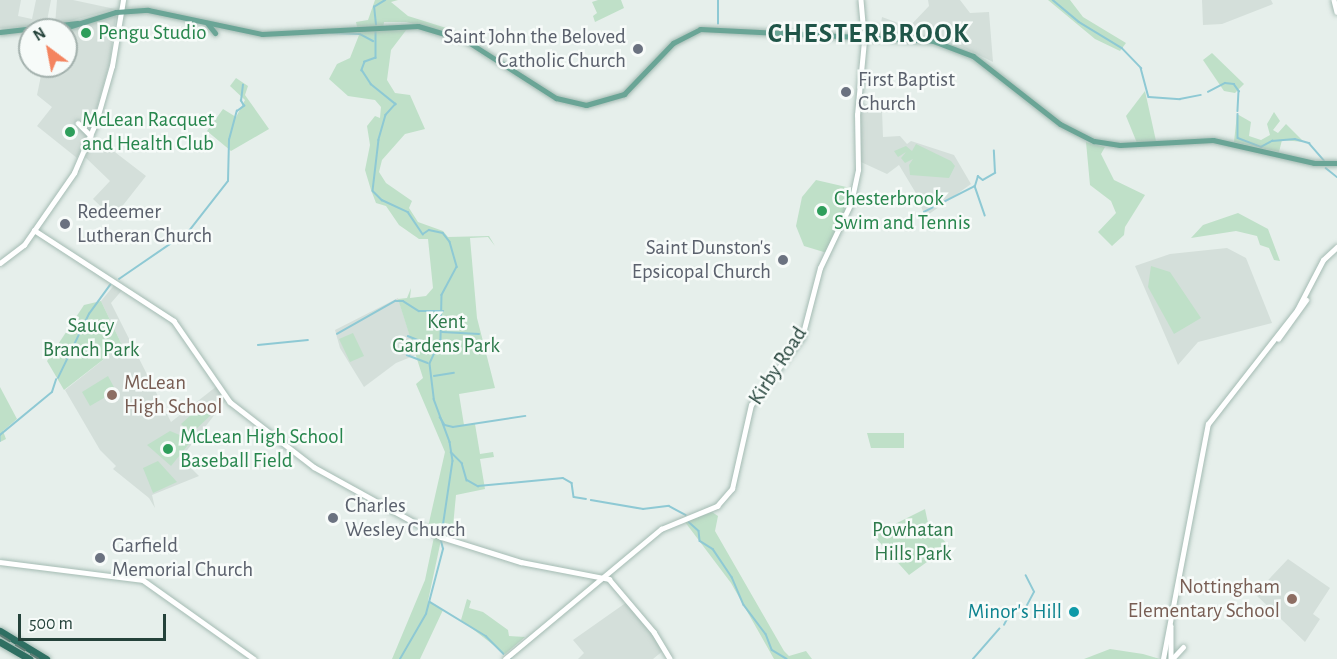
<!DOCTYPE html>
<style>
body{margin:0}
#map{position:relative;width:1337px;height:659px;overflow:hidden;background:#e6efeb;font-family:"Alegreya Sans",sans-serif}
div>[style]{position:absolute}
.built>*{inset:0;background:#d4dfda}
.green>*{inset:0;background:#bfe0c8}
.stream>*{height:1.5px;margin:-0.75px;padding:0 0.75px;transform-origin:0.75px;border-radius:0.75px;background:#8ec9d4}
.roads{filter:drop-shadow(0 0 2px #a4bbb3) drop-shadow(0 0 2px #a4bbb3)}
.secondary>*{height:4.5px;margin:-2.25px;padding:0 2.25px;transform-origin:2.25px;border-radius:2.25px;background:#fff}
.primary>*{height:5px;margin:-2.5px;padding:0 2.5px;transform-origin:2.5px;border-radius:2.5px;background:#6aa596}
.motorway>*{height:7px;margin:-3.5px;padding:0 3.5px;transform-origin:3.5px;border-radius:3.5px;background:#2f6f62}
.rail>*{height:1.5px;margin-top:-0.75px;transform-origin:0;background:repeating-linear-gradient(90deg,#5f7d75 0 12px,transparent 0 18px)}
.bridges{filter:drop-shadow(0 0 2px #a4bbb3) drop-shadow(0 0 2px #a4bbb3)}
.secondary-bridge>*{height:4.5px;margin:-2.25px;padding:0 2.25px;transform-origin:2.25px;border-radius:2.25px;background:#fff}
.dots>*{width:16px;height:16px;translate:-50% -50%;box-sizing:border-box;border:3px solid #f7fbf9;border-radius:50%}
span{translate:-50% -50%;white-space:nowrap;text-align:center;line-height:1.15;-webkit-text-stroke:5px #f7fbf9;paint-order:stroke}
.leisure-label{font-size:21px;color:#27864d}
.left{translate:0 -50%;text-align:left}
.worship-label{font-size:21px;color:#5b616d}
.right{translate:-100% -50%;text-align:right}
.park-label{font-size:21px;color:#2d7a4b}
.street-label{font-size:21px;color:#24423a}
.education-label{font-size:21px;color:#785e54}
.culture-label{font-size:21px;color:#0d838f}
.district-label{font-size:27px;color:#1f5548;font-weight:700;letter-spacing:1.5px}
.north{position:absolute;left:18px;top:18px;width:60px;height:60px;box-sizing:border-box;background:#f7fbf9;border:2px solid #a3b1ad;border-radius:50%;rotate:328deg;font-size:16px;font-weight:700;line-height:24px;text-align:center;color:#24423a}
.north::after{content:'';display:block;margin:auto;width:21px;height:27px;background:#f4845f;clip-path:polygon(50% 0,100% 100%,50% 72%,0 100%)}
.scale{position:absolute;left:18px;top:614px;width:148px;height:27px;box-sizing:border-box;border:3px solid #24423a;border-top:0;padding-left:8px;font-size:18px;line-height:21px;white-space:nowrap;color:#24423a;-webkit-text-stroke:4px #f7fbf9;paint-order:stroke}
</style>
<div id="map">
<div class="built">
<div style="clip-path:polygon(0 0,21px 0,18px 16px,32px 19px,36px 0,51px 0,46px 26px,0 28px)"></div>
<div style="clip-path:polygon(57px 0,73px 0,115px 9px,55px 25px)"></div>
<div style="clip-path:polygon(928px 0,960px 0,970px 13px,989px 12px,993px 62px,946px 39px,879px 36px,882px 17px,909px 27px,929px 6px)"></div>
<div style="clip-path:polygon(1202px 0,1271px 0,1273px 4px,1222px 24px,1203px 25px)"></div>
<div style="clip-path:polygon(116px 15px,110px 62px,91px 129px,77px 158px,37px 126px,52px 107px,37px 95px,43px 66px,66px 66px,66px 30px,63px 30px)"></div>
<div style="clip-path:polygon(861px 102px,882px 110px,883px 137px,900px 136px,907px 144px,911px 141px,954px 155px,971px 184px,925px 217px,917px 195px,899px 165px,887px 174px,861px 162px)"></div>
<div style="clip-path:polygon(94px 136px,146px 176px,113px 218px,93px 199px,110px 181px,85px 157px)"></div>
<div style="clip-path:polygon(1227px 248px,1246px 258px,1272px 323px,1198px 342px,1178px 365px,1135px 266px,1170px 254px)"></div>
<div style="clip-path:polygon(116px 283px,124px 288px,111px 303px,171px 422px,217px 386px,226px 400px,181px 458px,199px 476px,152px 495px,155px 508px,149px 498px,113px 469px,116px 466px,100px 450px,65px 390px,122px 345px,101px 301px)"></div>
<div style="clip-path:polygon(398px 298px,416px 355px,396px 363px,364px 387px,340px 348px,335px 330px)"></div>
<div style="clip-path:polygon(1288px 559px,1330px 588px,1313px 614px,1320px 619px,1305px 642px,1255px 594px)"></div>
<div style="clip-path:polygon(627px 602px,664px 650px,653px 659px,578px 659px,584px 653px,573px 640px)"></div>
</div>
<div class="green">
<div style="clip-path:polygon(375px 0,398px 0,391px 2px,408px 16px,459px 32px,459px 35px,406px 22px,384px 22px,383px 29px,407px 29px,391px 50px,387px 80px,395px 93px,410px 95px,425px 129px,405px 134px,382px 160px,379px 172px,386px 183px,412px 201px,409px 208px,418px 222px,443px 231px,448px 237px,489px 236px,495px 246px,488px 237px,470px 238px,477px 318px,495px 388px,459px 394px,464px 425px,475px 424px,480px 454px,493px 452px,494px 457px,480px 459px,485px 489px,456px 495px,452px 537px,428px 527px,445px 452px,416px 384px,423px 378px,398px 299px,407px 298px,411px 288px,410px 298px,426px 296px,433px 288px,428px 239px,419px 239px,399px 225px,386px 206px,376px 203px,371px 190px,365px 170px,370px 145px,367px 126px,375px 116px,380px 118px,381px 107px,375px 100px,348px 96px,329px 79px,337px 64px,350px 58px,359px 35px,356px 22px,368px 20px)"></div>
<div style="clip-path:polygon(598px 0,621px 0,624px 8px,595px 22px,593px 16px,597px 13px,592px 2px)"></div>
<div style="clip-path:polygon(1048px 0,1070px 0,1083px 17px,1126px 43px,1120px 51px,1095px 39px)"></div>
<div style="clip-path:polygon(1212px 53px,1244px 84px,1235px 93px,1224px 91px,1203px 60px)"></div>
<div style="clip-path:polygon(236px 78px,248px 86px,245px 95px,269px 129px,231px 151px,207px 131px,223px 109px,236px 117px,245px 100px,230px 86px)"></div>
<div style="clip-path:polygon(1145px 91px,1156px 141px,1137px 143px,1126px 116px)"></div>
<div style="clip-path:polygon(1274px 112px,1280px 121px,1273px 130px,1278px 133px,1286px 124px,1304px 142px,1282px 140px,1279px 152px,1234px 142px,1237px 114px,1251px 122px,1249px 136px,1261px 140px,1270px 135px,1267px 124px)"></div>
<div style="clip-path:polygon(1086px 142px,1105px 147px,1101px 154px,1114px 180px,1145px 195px,1125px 227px,1124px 235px,1112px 246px,1098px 232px,1116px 213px,1111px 201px,1090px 185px)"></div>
<div style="clip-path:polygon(916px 144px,951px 161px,955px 166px,949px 178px,910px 175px,909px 165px,913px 159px,905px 163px,901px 158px,906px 152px,898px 157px,894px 151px,906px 146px,912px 151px)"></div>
<div style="clip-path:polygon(816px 180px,855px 189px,827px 253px,804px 246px,796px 226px,802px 197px)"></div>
<div style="clip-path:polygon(1238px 213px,1268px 229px,1280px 261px,1274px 260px,1269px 248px,1260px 245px,1257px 236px,1236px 231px,1191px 238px,1203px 225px)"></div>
<div style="clip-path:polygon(1151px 266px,1170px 272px,1201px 318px,1174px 334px,1148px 287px)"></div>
<div style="clip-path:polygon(101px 301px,122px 345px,64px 390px,47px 361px,84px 305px)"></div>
<div style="clip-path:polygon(353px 333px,364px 356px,350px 362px,339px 339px)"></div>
<div style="clip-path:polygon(108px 376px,116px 391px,90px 406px,82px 392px)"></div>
<div style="clip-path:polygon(0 387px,17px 419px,3px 431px,6px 439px,0 442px)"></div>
<div style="clip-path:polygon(204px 403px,213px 413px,191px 434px,181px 424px)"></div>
<div style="clip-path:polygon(170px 431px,192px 440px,171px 466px,147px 445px)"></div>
<div style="clip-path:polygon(867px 433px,904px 433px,904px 448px,871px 448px)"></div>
<div style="clip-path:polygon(158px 461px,177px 482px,153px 493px,143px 468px)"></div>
<div style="clip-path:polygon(925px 509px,928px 523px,949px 546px,909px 575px,873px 535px)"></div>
<div style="clip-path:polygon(712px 512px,718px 516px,715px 531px,784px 651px,789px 656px,806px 651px,812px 659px,774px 659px,731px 583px,685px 522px)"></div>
<div style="clip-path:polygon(434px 537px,441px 540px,428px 601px,443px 610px,420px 659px,392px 659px,425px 580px)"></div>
<div style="clip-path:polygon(467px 599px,471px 601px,469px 608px,483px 612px,508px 630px,509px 636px,525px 637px,505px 654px,461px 620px)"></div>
<div style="clip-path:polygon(1110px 649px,1143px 654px,1160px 659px,1084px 659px)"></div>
</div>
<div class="stream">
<div style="left:1053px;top:0;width:34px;rotate:40deg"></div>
<div style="left:1079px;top:22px;width:50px;rotate:31.2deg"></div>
<div style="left:1122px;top:48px;width:28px;rotate:46deg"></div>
<div style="left:1141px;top:68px;width:30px;rotate:75deg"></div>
<div style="left:1149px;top:97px;width:31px;rotate:4deg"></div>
<div style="left:1180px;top:99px;width:21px;rotate:-11deg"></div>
<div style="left:718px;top:24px;width:24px;rotate:-90deg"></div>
<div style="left:376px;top:25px;width:18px;rotate:-96deg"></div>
<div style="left:374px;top:7px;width:13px;rotate:-32deg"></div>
<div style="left:376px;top:30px;width:28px;rotate:90deg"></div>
<div style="left:376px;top:58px;width:12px;rotate:160deg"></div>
<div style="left:365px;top:62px;width:9px;rotate:111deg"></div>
<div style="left:362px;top:70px;width:17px;rotate:57deg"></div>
<div style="left:371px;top:84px;width:32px;rotate:39deg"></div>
<div style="left:396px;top:104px;width:15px;rotate:132deg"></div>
<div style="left:386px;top:115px;width:26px;rotate:106deg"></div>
<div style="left:379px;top:140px;width:51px;rotate:96.7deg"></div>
<div style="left:373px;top:191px;width:13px;rotate:45deg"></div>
<div style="left:382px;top:200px;width:29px;rotate:25deg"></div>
<div style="left:408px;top:212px;width:27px;rotate:56deg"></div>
<div style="left:423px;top:234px;width:7px;rotate:-34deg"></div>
<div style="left:429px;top:230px;width:14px;rotate:12deg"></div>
<div style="left:443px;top:233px;width:11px;rotate:52deg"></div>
<div style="left:450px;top:242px;width:26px;rotate:74deg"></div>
<div style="left:457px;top:267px;width:32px;rotate:118deg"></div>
<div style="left:442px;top:295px;width:45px;rotate:91.3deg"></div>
<div style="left:441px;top:340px;width:26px;rotate:115deg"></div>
<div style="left:430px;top:364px;width:35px;rotate:83deg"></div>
<div style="left:434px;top:399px;width:46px;rotate:69.6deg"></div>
<div style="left:450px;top:442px;width:19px;rotate:81deg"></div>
<div style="left:453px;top:461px;width:75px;rotate:98.5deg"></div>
<div style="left:331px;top:33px;width:29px;rotate:2deg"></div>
<div style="left:360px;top:34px;width:15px;rotate:28deg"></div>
<div style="left:1208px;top:92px;width:19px;rotate:-28deg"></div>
<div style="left:1225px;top:83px;width:9px;rotate:6deg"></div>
<div style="left:1234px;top:84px;width:9px;rotate:54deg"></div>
<div style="left:1239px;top:91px;width:20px;rotate:93deg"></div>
<div style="left:1238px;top:114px;width:24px;rotate:90deg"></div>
<div style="left:1238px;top:138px;width:25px;rotate:21deg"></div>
<div style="left:1261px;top:147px;width:13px;rotate:-29deg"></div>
<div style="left:1272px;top:141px;width:23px;rotate:-5deg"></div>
<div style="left:1295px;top:139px;width:15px;rotate:16deg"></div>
<div style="left:1309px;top:143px;width:23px;rotate:49deg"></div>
<div style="left:1326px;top:168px;width:14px;rotate:39deg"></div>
<div style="left:975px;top:186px;width:10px;rotate:-73deg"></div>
<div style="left:978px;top:176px;width:6px;rotate:39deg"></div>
<div style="left:983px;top:180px;width:14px;rotate:-30deg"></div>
<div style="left:995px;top:173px;width:22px;rotate:-93deg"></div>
<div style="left:924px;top:212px;width:57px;rotate:-27deg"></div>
<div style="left:975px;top:186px;width:31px;rotate:71deg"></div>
<div style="left:119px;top:279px;width:85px;rotate:-34.4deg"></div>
<div style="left:189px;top:231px;width:63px;rotate:-52deg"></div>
<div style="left:228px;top:181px;width:41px;rotate:-88.6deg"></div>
<div style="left:229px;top:140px;width:30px;rotate:-75deg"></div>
<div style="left:237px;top:111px;width:9px;rotate:-36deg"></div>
<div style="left:244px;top:106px;width:6px;rotate:-121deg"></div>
<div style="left:241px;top:101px;width:16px;rotate:-83deg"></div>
<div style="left:442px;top:332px;width:37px;rotate:3deg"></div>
<div style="left:337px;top:334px;width:67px;rotate:-29.6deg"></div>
<div style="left:395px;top:301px;width:8px"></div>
<div style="left:403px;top:301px;width:19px;rotate:32deg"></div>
<div style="left:419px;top:311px;width:24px"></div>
<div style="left:408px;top:336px;width:31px;rotate:22deg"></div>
<div style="left:258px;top:345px;width:50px;rotate:-5.7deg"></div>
<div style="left:407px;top:355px;width:22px;rotate:21deg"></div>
<div style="left:434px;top:376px;width:20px;rotate:-9deg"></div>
<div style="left:58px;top:378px;width:71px;rotate:-64.2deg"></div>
<div style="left:89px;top:314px;width:36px;rotate:-54deg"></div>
<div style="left:440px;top:417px;width:9px;rotate:58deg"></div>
<div style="left:445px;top:425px;width:8px;rotate:14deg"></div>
<div style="left:453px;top:427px;width:73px;rotate:-8.7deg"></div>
<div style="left:0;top:435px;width:67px;rotate:-39.6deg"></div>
<div style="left:52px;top:392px;width:13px;rotate:-72deg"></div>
<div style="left:0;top:436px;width:5px;rotate:90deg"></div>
<div style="left:451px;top:452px;width:16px;rotate:45deg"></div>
<div style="left:462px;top:463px;width:18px;rotate:74deg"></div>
<div style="left:467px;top:480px;width:13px;rotate:29deg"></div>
<div style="left:478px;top:486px;width:85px;rotate:-5.4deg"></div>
<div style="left:563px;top:478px;width:10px;rotate:29deg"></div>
<div style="left:572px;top:483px;width:14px;rotate:82deg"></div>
<div style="left:574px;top:497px;width:12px;rotate:9deg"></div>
<div style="left:591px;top:500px;width:53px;rotate:9.8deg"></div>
<div style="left:643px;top:509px;width:26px;rotate:-7deg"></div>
<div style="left:669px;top:506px;width:19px;rotate:28deg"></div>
<div style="left:689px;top:522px;width:13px;rotate:42deg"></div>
<div style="left:699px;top:531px;width:10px;rotate:84deg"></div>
<div style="left:700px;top:541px;width:15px;rotate:32deg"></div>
<div style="left:713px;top:549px;width:34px;rotate:56deg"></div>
<div style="left:732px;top:577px;width:30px;rotate:67deg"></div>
<div style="left:744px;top:605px;width:36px;rotate:53deg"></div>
<div style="left:766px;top:634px;width:17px;rotate:69deg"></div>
<div style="left:772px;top:650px;width:17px;rotate:31deg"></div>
<div style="left:430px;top:602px;width:66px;rotate:31.3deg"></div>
<div style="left:486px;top:636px;width:25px;rotate:45deg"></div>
<div style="left:1025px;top:609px;width:19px;rotate:-62deg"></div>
<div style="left:1034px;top:592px;width:18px;rotate:-117deg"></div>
<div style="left:1004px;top:625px;width:7px;rotate:-63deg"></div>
<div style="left:511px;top:658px;width:1px;rotate:90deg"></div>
<div style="left:400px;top:659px;width:52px;rotate:-60deg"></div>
<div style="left:426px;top:614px;width:67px;rotate:-75.3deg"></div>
<div style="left:443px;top:549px;width:8px;rotate:-104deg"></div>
<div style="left:973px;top:659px;width:40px;rotate:-49deg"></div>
</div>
<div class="roads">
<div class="secondary">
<div style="left:861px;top:0;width:33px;rotate:85deg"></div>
<div style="left:1334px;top:0;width:12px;rotate:76deg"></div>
<div style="left:864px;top:27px;width:12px;rotate:9deg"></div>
<div style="left:876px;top:29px;width:9px;rotate:84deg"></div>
<div style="left:78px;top:123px;width:18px;rotate:45deg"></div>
<div style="left:34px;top:230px;width:167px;rotate:33deg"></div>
<div style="left:174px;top:321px;width:98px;rotate:55.3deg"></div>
<div style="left:230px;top:402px;width:106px;rotate:37.7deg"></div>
<div style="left:314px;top:467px;width:145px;rotate:28.9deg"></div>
<div style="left:441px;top:537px;width:84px;rotate:17.4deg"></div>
<div style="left:521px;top:562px;width:90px;rotate:10.9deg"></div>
<div style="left:609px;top:579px;width:70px;rotate:49.7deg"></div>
<div style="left:654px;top:632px;width:31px;rotate:59deg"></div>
<div style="left:0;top:263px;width:30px;rotate:-37deg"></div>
<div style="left:24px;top:245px;width:88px;rotate:-55.2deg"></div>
<div style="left:74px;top:173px;width:56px;rotate:-66.7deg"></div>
<div style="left:96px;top:122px;width:58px;rotate:-74.1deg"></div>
<div style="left:112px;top:66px;width:67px;rotate:-80.5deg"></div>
<div style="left:1278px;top:339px;width:48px;rotate:-54.3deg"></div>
<div style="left:0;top:562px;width:144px;rotate:7.2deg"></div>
<div style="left:143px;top:580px;width:136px;rotate:35.4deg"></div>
<div style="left:1171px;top:626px;width:33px;rotate:90deg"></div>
<div style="left:505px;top:659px;width:203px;rotate:-39.8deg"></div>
<div style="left:661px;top:529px;width:61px;rotate:-22.3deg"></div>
<div style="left:717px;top:506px;width:23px;rotate:-49deg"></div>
<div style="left:732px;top:489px;width:86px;rotate:-77.3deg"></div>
<div style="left:751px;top:405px;width:85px;rotate:-53.1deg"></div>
<div style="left:802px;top:337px;width:71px;rotate:-75.4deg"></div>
<div style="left:820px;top:268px;width:72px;rotate:-64.5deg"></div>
<div style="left:851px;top:203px;width:34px;rotate:-78deg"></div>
<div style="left:858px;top:170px;width:55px;rotate:-91deg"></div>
<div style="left:857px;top:115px;width:74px;rotate:-84.6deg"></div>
<div style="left:1163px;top:659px;width:239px;rotate:-79.2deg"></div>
<div style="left:1208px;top:424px;width:145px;rotate:-52deg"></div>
<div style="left:1297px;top:310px;width:56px;rotate:-62.5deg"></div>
<div style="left:1323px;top:260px;width:19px;rotate:-43deg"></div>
<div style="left:1172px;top:659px;width:16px;rotate:-47deg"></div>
</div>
<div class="primary">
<div style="left:207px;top:23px;width:13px;rotate:51deg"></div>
<div style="left:58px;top:30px;width:61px;rotate:-17.2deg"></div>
<div style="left:116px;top:12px;width:32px;rotate:-4deg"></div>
<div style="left:148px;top:10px;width:116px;rotate:11.9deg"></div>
<div style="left:262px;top:34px;width:156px;rotate:-2.9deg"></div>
<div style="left:418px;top:26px;width:49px;rotate:16.6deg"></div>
<div style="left:465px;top:40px;width:108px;rotate:32.5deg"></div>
<div style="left:556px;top:98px;width:31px;rotate:13deg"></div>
<div style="left:586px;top:105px;width:40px;rotate:-16deg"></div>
<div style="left:624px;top:94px;width:71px;rotate:-46.1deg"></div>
<div style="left:673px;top:43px;width:30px;rotate:-27deg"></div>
<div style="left:700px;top:29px;width:233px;rotate:2.9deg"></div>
<div style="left:933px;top:41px;width:43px;rotate:20.6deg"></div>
<div style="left:973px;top:56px;width:110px;rotate:38deg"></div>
<div style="left:1060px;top:124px;width:38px;rotate:27deg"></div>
<div style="left:1094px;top:141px;width:26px;rotate:9deg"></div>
<div style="left:1120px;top:145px;width:93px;rotate:-3.1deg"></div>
<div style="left:1213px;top:140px;width:104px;rotate:12.8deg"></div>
<div style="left:1314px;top:163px;width:23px"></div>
<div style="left:0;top:32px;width:78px;rotate:-6.7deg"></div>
</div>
<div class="motorway">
<div style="left:0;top:631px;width:54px;rotate:31.3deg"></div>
<div style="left:0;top:642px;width:34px;rotate:30deg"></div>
</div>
</div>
<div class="rail">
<div style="left:0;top:635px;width:46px;rotate:31.6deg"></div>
</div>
<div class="bridges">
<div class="secondary-bridge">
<div style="left:864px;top:41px;width:8px;rotate:-90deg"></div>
</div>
</div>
<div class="dots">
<div style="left:86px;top:33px;background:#2e9e5b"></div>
<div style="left:638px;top:49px;background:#6b7280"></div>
<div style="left:846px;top:92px;background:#6b7280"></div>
<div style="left:70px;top:132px;background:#2e9e5b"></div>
<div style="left:822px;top:211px;background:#2e9e5b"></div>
<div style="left:65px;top:224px;background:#6b7280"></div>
<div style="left:783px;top:260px;background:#6b7280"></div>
<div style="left:112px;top:395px;background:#8d6e63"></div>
<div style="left:168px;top:449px;background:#2e9e5b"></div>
<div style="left:333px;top:518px;background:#6b7280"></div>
<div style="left:100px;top:558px;background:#6b7280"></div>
<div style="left:1292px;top:599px;background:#8d6e63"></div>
<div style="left:1074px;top:612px;background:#0f9aa8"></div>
</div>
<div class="leisure-label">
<span class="left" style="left:98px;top:33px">Pengu Studio</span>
<span class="left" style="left:82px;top:132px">McLean Racquet<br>and Health Club</span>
<span class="left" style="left:834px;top:211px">Chesterbrook<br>Swim and Tennis</span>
<span class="left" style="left:180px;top:449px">McLean High School<br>Baseball Field</span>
</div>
<div class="worship-label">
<span class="right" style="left:626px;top:49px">Saint John the Beloved<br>Catholic Church</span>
<span class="left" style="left:858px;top:92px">First Baptist<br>Church</span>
<span class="left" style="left:77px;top:224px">Redeemer<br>Lutheran Church</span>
<span class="right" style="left:771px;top:260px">Saint Dunston's<br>Epsicopal Church</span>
<span class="left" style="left:345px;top:518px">Charles<br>Wesley Church</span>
<span class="left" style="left:112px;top:558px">Garfield<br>Memorial Church</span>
</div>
<div class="park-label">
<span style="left:446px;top:334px">Kent<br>Gardens Park</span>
<span style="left:91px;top:338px">Saucy<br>Branch Park</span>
<span style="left:913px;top:542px">Powhatan<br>Hills Park</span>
</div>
<div class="street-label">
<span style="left:778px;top:366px;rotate:-57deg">Kirby Road</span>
</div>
<div class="education-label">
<span class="left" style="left:124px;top:395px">McLean<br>High School</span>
<span class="right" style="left:1280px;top:599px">Nottingham<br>Elementary School</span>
</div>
<div class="culture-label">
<span class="right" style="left:1062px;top:612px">Minor's Hill</span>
</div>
<div class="district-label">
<span style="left:869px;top:34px">CHESTERBROOK</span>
</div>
<div class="north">N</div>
<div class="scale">500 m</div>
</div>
